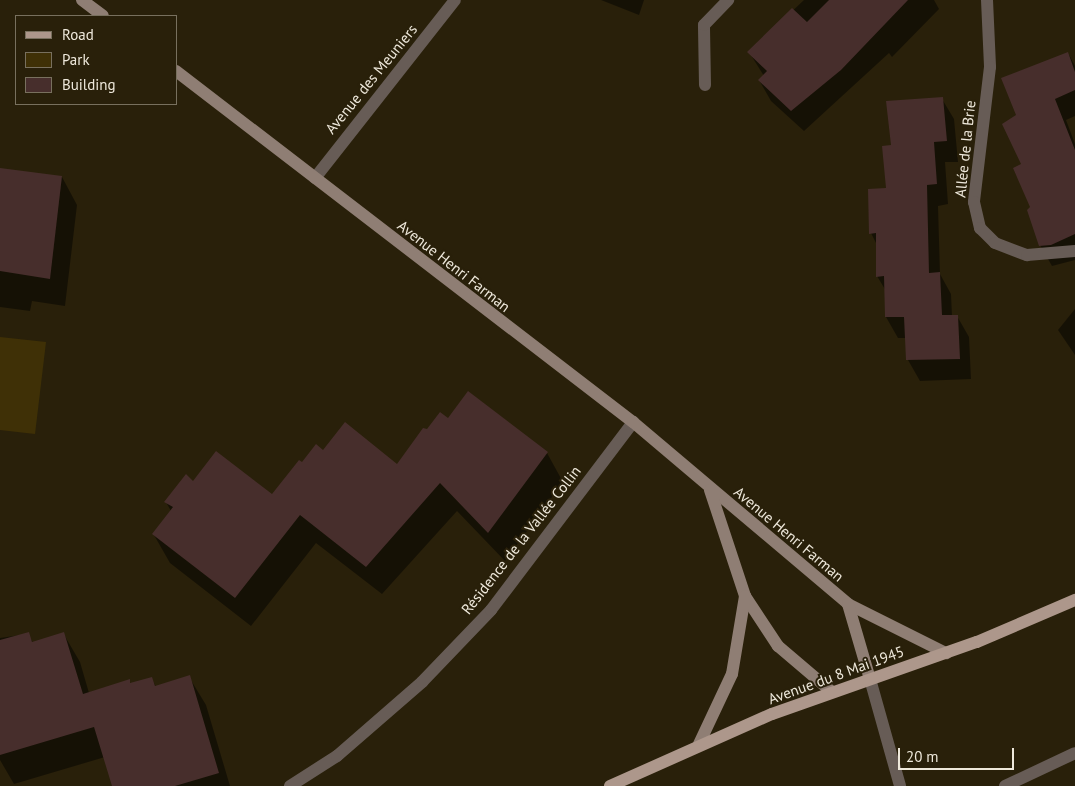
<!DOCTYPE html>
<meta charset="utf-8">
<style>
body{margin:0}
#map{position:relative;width:1075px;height:786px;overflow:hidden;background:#29200a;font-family:"PT Sans",sans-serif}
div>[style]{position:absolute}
.green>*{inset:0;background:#3f3006}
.shadow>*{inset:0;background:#0007}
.building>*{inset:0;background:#472e2c}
.lane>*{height:12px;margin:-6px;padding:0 6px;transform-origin:6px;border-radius:6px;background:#675c56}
.street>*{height:12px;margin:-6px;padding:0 6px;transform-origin:6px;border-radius:6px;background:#675c56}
.secondary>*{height:12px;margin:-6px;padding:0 6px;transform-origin:6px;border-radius:6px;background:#8f7e74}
.primary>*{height:12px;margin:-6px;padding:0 6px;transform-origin:6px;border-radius:6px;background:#ad978b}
span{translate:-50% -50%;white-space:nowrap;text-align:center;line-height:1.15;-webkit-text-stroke:4px #29200a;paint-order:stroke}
.street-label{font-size:15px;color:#eee8db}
.legend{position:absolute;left:15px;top:15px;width:162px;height:90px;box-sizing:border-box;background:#29200a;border:1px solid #78705e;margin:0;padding:6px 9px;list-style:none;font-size:15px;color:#eee8db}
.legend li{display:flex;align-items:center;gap:10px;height:25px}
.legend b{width:25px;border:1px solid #78705e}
.scale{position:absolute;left:898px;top:748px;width:116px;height:22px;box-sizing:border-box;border:2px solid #eee8db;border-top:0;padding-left:6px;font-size:15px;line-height:18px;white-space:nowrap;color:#eee8db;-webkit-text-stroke:4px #29200a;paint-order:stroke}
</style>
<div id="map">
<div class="green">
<div style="clip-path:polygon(0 337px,46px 342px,35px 434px,0 430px)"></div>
</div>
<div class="shadow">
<div style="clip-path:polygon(601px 0,644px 0,639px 15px)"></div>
<div style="clip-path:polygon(804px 0,934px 0,939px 9px,892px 57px,889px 53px,804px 131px,771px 101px,759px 80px,764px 76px,749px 52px)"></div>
<div style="clip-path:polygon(1068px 53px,1075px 66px,1075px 116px,1066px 120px,1075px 144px,1075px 260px,1052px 266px,1040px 245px,1022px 164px,1017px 116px)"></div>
<div style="clip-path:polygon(942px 99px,954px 119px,958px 162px,945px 162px,948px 204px,938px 206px,940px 274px,951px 294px,952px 316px,957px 316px,969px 337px,971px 379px,920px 381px,908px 360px,906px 338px,898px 338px,886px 317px,886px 291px,877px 276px,877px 245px,871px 233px,887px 189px,893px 146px)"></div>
<div style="clip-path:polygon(0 169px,62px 177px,77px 205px,65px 306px,32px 301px,30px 311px,0 307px)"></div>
<div style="clip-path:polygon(1075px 309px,1075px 355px,1058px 330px)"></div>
<div style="clip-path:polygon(448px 420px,547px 453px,563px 482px,505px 561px,457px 511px,382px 594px,316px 543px,251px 626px,170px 563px,154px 535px,171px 511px,166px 502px,194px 482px,273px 496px,302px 464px,323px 452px,397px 466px,428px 431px)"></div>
<div style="clip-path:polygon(63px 633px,80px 662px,89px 693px,129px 681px,131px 684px,152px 679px,156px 687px,189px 677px,206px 705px,230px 786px,114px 786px,105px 757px,14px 784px,0 760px,0 638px,28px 634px,33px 643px)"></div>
</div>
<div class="building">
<div style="clip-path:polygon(829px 0,908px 0,841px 70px,791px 111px,758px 80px,767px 71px,747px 52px,792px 8px,807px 22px)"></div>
<div style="clip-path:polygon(1068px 52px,1075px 72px,1075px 90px,1055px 99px,1075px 150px,1075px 234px,1051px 245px,1039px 246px,1027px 210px,1030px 207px,1013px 168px,1021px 164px,1002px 124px,1016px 115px,1001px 78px)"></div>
<div style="clip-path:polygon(943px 97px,947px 141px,934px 142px,937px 184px,927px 185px,929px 273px,940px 272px,942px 315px,958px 315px,960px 359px,906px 360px,904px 317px,885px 317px,884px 276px,876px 277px,876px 233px,869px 234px,868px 189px,886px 188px,882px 146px,891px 145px,886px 101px)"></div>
<div style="clip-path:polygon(0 168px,62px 176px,50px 279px,0 271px)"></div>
<div style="clip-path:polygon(468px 391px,548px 452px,488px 533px,440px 483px,366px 567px,300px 515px,235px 598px,152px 534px,173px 507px,164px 502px,186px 474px,193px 481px,216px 451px,272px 494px,299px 460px,302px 462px,316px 444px,323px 450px,345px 422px,397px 464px,423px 428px,427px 429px,440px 412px,448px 418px)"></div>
<div style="clip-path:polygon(29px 632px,32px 642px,64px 632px,83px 694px,130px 679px,130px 683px,152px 677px,155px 686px,190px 675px,219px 773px,175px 786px,112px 786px,94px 727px,0 755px,0 640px)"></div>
</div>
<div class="lane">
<div style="left:1005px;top:786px;width:77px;rotate:-25.2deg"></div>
</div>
<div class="street">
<div style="left:987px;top:0;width:67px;rotate:87.4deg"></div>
<div style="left:990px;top:67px;width:136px;rotate:96.8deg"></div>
<div style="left:974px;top:202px;width:27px;rotate:77deg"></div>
<div style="left:980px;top:228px;width:21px;rotate:45deg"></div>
<div style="left:995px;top:243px;width:34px;rotate:21deg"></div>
<div style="left:1027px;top:255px;width:48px;rotate:-4.8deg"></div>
<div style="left:705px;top:85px;width:60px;rotate:-91deg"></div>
<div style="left:704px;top:25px;width:35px;rotate:-46deg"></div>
<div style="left:315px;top:178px;width:226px;rotate:-51.8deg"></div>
<div style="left:870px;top:679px;width:111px;rotate:74.3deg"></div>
<div style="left:290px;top:786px;width:56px;rotate:-32.6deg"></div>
<div style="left:337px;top:756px;width:113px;rotate:-41deg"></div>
<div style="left:422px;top:682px;width:100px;rotate:-46.2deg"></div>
<div style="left:491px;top:610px;width:236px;rotate:-52.9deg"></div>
</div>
<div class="secondary">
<div style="left:82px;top:0;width:26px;rotate:37deg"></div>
<div style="left:176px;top:71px;width:576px;rotate:37.53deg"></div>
<div style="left:633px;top:422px;width:282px;rotate:40.2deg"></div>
<div style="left:848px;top:604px;width:110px;rotate:26.6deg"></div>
<div style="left:710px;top:490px;width:112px;rotate:71.7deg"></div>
<div style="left:745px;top:596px;width:60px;rotate:56.6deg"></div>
<div style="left:778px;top:646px;width:71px;rotate:40.4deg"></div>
<div style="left:848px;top:604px;width:78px;rotate:73.7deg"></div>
<div style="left:699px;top:744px;width:77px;rotate:-64.8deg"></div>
<div style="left:732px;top:674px;width:79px;rotate:-80.5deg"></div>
</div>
<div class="primary">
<div style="left:610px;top:786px;width:177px;rotate:-24deg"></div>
<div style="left:772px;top:714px;width:217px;rotate:-19.4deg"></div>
<div style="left:977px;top:642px;width:107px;rotate:-23.2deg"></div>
</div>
<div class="street-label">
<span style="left:371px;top:79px;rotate:-51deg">Avenue des Meuniers</span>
<span style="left:965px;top:149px;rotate:-84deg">Allée de la Brie</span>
<span style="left:454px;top:266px;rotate:38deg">Avenue Henri Farman</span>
<span style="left:789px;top:534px;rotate:40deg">Avenue Henri Farman</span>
<span style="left:521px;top:540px;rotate:-52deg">Résidence de la Vallée Collin</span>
<span style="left:836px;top:675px;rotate:-20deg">Avenue du 8 Mai 1945</span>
</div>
<ul class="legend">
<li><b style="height:6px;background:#ad978b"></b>Road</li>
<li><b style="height:14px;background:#3f3006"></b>Park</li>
<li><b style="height:14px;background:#472e2c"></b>Building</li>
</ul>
<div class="scale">20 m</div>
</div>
